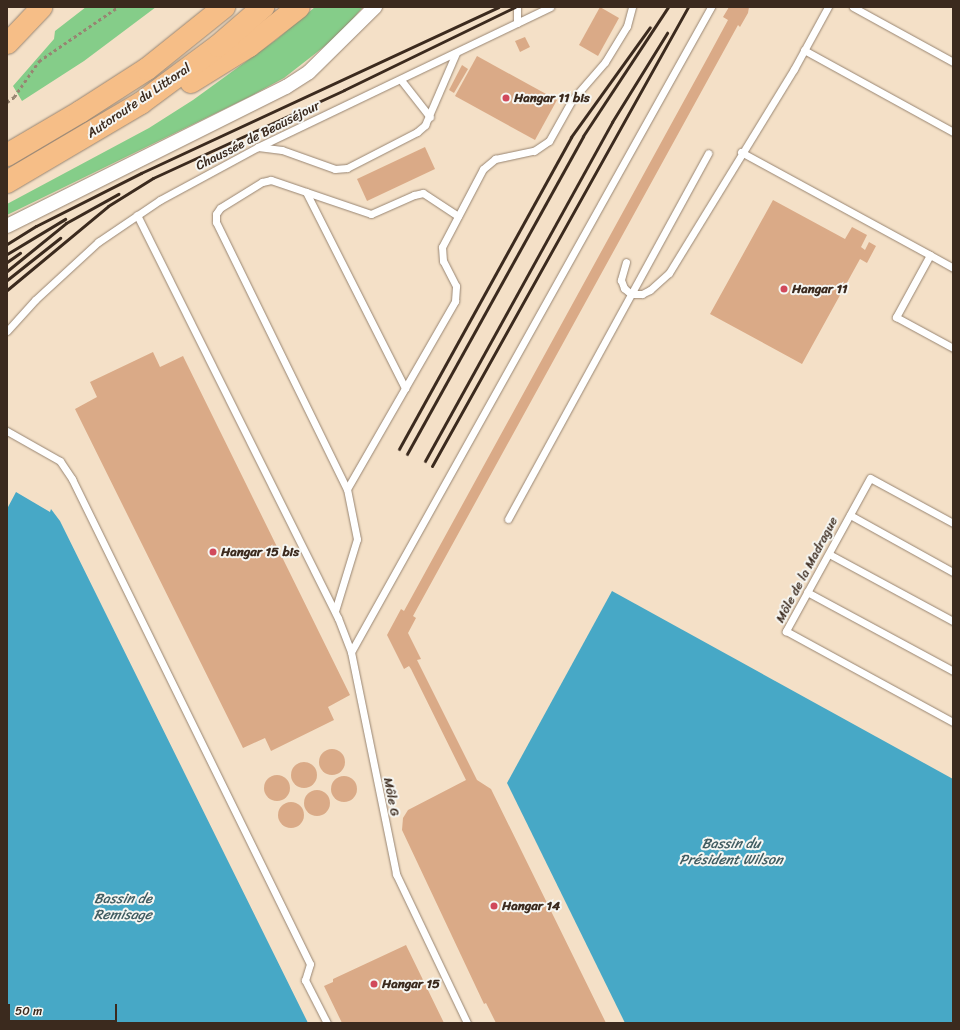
<!DOCTYPE html>
<meta charset="utf-8">
<style>
body{margin:0}
#map{position:relative;width:960px;height:1030px;overflow:hidden;background:#f4e0c7;font-family:Sriracha,sans-serif}
div>[style]{position:absolute}
.green>*{inset:0;background:#85cd89}
.water>*{inset:0;background:#47a8c6}
.building>*{inset:0;background:#daaa87}
.round{border-radius:50%}
.path>*{height:2.5px;margin-top:-1.25px;transform-origin:0;background:repeating-linear-gradient(90deg,#988572 0 3px,transparent 0 6px)}
.roads{filter:drop-shadow(0 0 1px #988572) drop-shadow(0 0 1px #988572)}
.lane>*{height:7px;margin:-3.5px;padding:0 3.5px;transform-origin:3.5px;border-radius:3.5px;background:#fff}
.street>*{height:14px;margin:-7px;padding:0 7px;transform-origin:7px;border-radius:7px;background:#fff}
.primary>*{height:21px;margin:-10.5px;padding:0 10.5px;transform-origin:10.5px;border-radius:10.5px;background:#f6be87}
.highway>*{height:22px;margin:-11px;padding:0 11px;transform-origin:11px;border-radius:11px;background:#f6be87}
.rail>*{height:3px;margin:-1.5px;padding:0 1.5px;transform-origin:1.5px;border-radius:1.5px;background:#3b2a1e}
.dots>*{width:11px;height:11px;translate:-50% -50%;box-sizing:border-box;border:2px solid #f6f6f2;border-radius:50%}
span{translate:-50% -50%;white-space:nowrap;text-align:center;line-height:1.15;-webkit-text-stroke:4px #f6f6f2;paint-order:stroke}
.poi-label{font-size:13px;color:#3b2a1e;font-weight:700}
.left{translate:0 -50%;text-align:left}
.street-label{font-size:13px;color:#3b2a1e}
.water-label{font-size:14px;color:#405c61;font-style:italic}
.frame{position:absolute;inset:0;border:8px solid #3b2a1e;pointer-events:none}
.scale{position:absolute;left:8px;top:1004px;width:109px;height:18px;box-sizing:border-box;border:2px solid #3b2a1e;border-top:0;padding-left:5px;font-size:12px;line-height:14px;white-space:nowrap;color:#3b2a1e;-webkit-text-stroke:3px #f6f6f2;paint-order:stroke}
</style>
<div id="map">
<div class="green">
<div style="clip-path:polygon(86px 7px,156px 7px,84px 61px,22px 101px,13px 86px,54px 39px,55px 31px)"></div>
<div style="clip-path:polygon(315px 7px,363px 7px,339px 35px,284px 78px,251px 96px,7px 215px,7px 204px,149px 128px,193px 100px,277px 39px)"></div>
</div>
<div class="water">
<div style="clip-path:polygon(16px 492px,50px 512px,51px 509px,60px 521px,308px 1023px,7px 1023px,7px 509px)"></div>
<div style="clip-path:polygon(612px 591px,953px 779px,953px 1023px,625px 1023px,507px 783px)"></div>
</div>
<div class="building">
<div style="clip-path:polygon(600px 7px,619px 18px,598px 56px,579px 45px)"></div>
<div style="clip-path:polygon(729px 7px,749px 7px,748px 13px,740px 27px,738px 25px,413px 616px,416px 618px,408px 633px,421px 659px,417px 660px,477px 780px,491px 789px,606px 1023px,496px 1023px,486px 1003px,484px 1004px,402px 830px,403px 818px,408px 810px,466px 780px,411px 669px,409px 666px,404px 669px,387px 635px,401px 609px,404px 611px,708px 57px,728px 20px,723px 17px)"></div>
<div style="clip-path:polygon(525px 37px,530px 47px,520px 52px,515px 41px)"></div>
<div style="clip-path:polygon(477px 56px,557px 100px,535px 140px,455px 96px)"></div>
<div style="clip-path:polygon(462px 65px,468px 69px,454px 93px,449px 90px)"></div>
<div style="clip-path:polygon(425px 147px,435px 169px,367px 201px,357px 179px)"></div>
<div style="clip-path:polygon(773px 200px,845px 239px,852px 227px,867px 235px,861px 247px,865px 250px,869px 242px,876px 246px,867px 263px,860px 259px,802px 364px,710px 314px)"></div>
<div style="clip-path:polygon(153px 352px,160px 367px,183px 356px,350px 695px,328px 707px,334px 720px,271px 751px,265px 738px,243px 748px,75px 409px,97px 397px,90px 382px)"></div>
<div class="round" style="left:319px;top:749px;width:26px;height:26px"></div>
<div class="round" style="left:291px;top:762px;width:26px;height:26px"></div>
<div class="round" style="left:264px;top:775px;width:26px;height:26px"></div>
<div class="round" style="left:331px;top:776px;width:26px;height:26px"></div>
<div class="round" style="left:304px;top:790px;width:26px;height:26px"></div>
<div class="round" style="left:278px;top:802px;width:26px;height:26px"></div>
<div style="clip-path:polygon(406px 945px,444px 1023px,342px 1023px,324px 986px,333px 982px,333px 979px)"></div>
</div>
<div class="path">
<div style="left:7px;top:102px;width:9px;rotate:-36deg"></div>
<div style="left:14px;top:97px;width:44px;rotate:-55.2deg"></div>
<div style="left:39px;top:61px;width:96px;rotate:-34.4deg"></div>
</div>
<div class="roads">
<div class="lane">
<div style="left:517px;top:7px;width:16px;rotate:90deg"></div>
<div style="left:853px;top:7px;width:114px;rotate:28.8deg"></div>
<div style="left:804px;top:50px;width:170px;rotate:28.8deg"></div>
<div style="left:401px;top:80px;width:47px;rotate:51.9deg"></div>
<div style="left:258px;top:147px;width:24px;rotate:7deg"></div>
<div style="left:282px;top:150px;width:56px;rotate:19.7deg"></div>
<div style="left:335px;top:169px;width:12px;rotate:-5deg"></div>
<div style="left:347px;top:168px;width:79px;rotate:-27.2deg"></div>
<div style="left:417px;top:132px;width:11px;rotate:-41deg"></div>
<div style="left:425px;top:125px;width:78px;rotate:-66.7deg"></div>
<div style="left:741px;top:152px;width:215px;rotate:28.6deg"></div>
<div style="left:930px;top:255px;width:71px;rotate:118.7deg"></div>
<div style="left:896px;top:317px;width:65px;rotate:28.5deg"></div>
<div style="left:306px;top:192px;width:220px;rotate:63.2deg"></div>
<div style="left:137px;top:215px;width:450px;rotate:63.5deg"></div>
<div style="left:338px;top:618px;width:36px;rotate:69deg"></div>
<div style="left:351px;top:652px;width:227px;rotate:78.5deg"></div>
<div style="left:396px;top:874px;width:165px;rotate:64.5deg"></div>
<div style="left:458px;top:216px;width:42px;rotate:-146.7deg"></div>
<div style="left:423px;top:193px;width:9px;rotate:167deg"></div>
<div style="left:414px;top:195px;width:47px;rotate:156.2deg"></div>
<div style="left:371px;top:214px;width:106px;rotate:-161.2deg"></div>
<div style="left:271px;top:180px;width:9px;rotate:167deg"></div>
<div style="left:262px;top:182px;width:49px;rotate:148.2deg"></div>
<div style="left:220px;top:208px;width:7px;rotate:124deg"></div>
<div style="left:216px;top:214px;width:8px;rotate:90deg"></div>
<div style="left:216px;top:222px;width:297px;rotate:63.9deg"></div>
<div style="left:347px;top:489px;width:217px;rotate:-60.1deg"></div>
<div style="left:455px;top:301px;width:15px;rotate:-86deg"></div>
<div style="left:456px;top:286px;width:28px;rotate:-117deg"></div>
<div style="left:443px;top:261px;width:14px;rotate:-94deg"></div>
<div style="left:442px;top:247px;width:88px;rotate:-62.3deg"></div>
<div style="left:483px;top:169px;width:16px;rotate:-40deg"></div>
<div style="left:495px;top:159px;width:40px;rotate:-12deg"></div>
<div style="left:534px;top:151px;width:18px;rotate:-34deg"></div>
<div style="left:549px;top:141px;width:47px;rotate:-60.7deg"></div>
<div style="left:572px;top:100px;width:50px;rotate:-49deg"></div>
<div style="left:605px;top:62px;width:42px;rotate:-58.6deg"></div>
<div style="left:627px;top:26px;width:20px;rotate:-75deg"></div>
<div style="left:930px;top:255px;width:26px;rotate:29deg"></div>
<div style="left:626px;top:262px;width:19px;rotate:106deg"></div>
<div style="left:621px;top:280px;width:9px;rotate:69deg"></div>
<div style="left:624px;top:288px;width:9px;rotate:41deg"></div>
<div style="left:631px;top:294px;width:11px"></div>
<div style="left:642px;top:294px;width:9px;rotate:-27deg"></div>
<div style="left:650px;top:290px;width:25px;rotate:-42deg"></div>
<div style="left:669px;top:273px;width:239px;rotate:-58.5deg"></div>
<div style="left:794px;top:69px;width:71px;rotate:-61.3deg"></div>
<div style="left:7px;top:331px;width:42px;rotate:-47.9deg"></div>
<div style="left:35px;top:300px;width:86px;rotate:-42.6deg"></div>
<div style="left:98px;top:242px;width:75px;rotate:-34.1deg"></div>
<div style="left:160px;top:200px;width:111px;rotate:-28.4deg"></div>
<div style="left:258px;top:147px;width:324px;rotate:-25.6deg"></div>
<div style="left:7px;top:431px;width:61px;rotate:29.5deg"></div>
<div style="left:60px;top:461px;width:22px;rotate:56deg"></div>
<div style="left:72px;top:479px;width:540px;rotate:63.86deg"></div>
<div style="left:310px;top:964px;width:17px;rotate:107deg"></div>
<div style="left:305px;top:980px;width:48px;rotate:62.9deg"></div>
<div style="left:850px;top:515px;width:118px;rotate:29deg"></div>
<div style="left:508px;top:519px;width:417px;rotate:-61.3deg"></div>
<div style="left:953px;top:523px;width:94px;rotate:-151.5deg"></div>
<div style="left:870px;top:478px;width:175px;rotate:118.8deg"></div>
<div style="left:786px;top:631px;width:190px;rotate:28.6deg"></div>
<div style="left:829px;top:554px;width:141px;rotate:28.4deg"></div>
<div style="left:807px;top:592px;width:166px;rotate:28.4deg"></div>
<div style="left:335px;top:611px;width:75px;rotate:-73deg"></div>
<div style="left:357px;top:539px;width:51px;rotate:-101.3deg"></div>
<div style="left:351px;top:652px;width:739px;rotate:-60.83deg"></div>
</div>
<div class="street">
<div style="left:7px;top:226px;width:312px;rotate:-26.5deg"></div>
<div style="left:286px;top:87px;width:27px;rotate:-33deg"></div>
<div style="left:309px;top:72px;width:93px;rotate:-44.6deg"></div>
</div>
<div class="primary">
<div style="left:7px;top:43px;width:50px;rotate:-46.6deg"></div>
</div>
<div class="highway">
<div style="left:191px;top:82px;width:68px;rotate:-31.8deg"></div>
<div style="left:249px;top:46px;width:63px;rotate:-38deg"></div>
<div style="left:7px;top:155px;width:85px;rotate:-30.5deg"></div>
<div style="left:80px;top:112px;width:80px;rotate:-32.7deg"></div>
<div style="left:147px;top:69px;width:99px;rotate:-38.8deg"></div>
<div style="left:7px;top:182px;width:156px;rotate:-30.5deg"></div>
<div style="left:141px;top:103px;width:96px;rotate:-36.5deg"></div>
<div style="left:218px;top:46px;width:60px;rotate:-40.9deg"></div>
</div>
</div>
<div class="rail">
<div style="left:7px;top:244px;width:34px;rotate:-32deg"></div>
<div style="left:36px;top:226px;width:118px;rotate:-26.8deg"></div>
<div style="left:141px;top:173px;width:394px;rotate:-24.9deg"></div>
<div style="left:7px;top:254px;width:68px;rotate:-31.1deg"></div>
<div style="left:7px;top:262px;width:16px;rotate:-35deg"></div>
<div style="left:7px;top:271px;width:76px;rotate:-39.1deg"></div>
<div style="left:66px;top:223px;width:60px;rotate:-29.1deg"></div>
<div style="left:7px;top:280px;width:68px;rotate:-38.4deg"></div>
<div style="left:7px;top:290px;width:131px;rotate:-39.7deg"></div>
<div style="left:108px;top:206px;width:53px;rotate:-31.9deg"></div>
<div style="left:153px;top:178px;width:210px;rotate:-24.7deg"></div>
<div style="left:344px;top:90px;width:190px;rotate:-25.9deg"></div>
<div style="left:399px;top:449px;width:356px;rotate:-61.1deg"></div>
<div style="left:571px;top:137px;width:135px;rotate:-54.3deg"></div>
<div style="left:407px;top:454px;width:363px;rotate:-61deg"></div>
<div style="left:583px;top:136px;width:154px;rotate:-56.6deg"></div>
<div style="left:425px;top:461px;width:387px;rotate:-61.1deg"></div>
<div style="left:612px;top:122px;width:105px;rotate:-58.3deg"></div>
<div style="left:432px;top:466px;width:526px;rotate:-60.85deg"></div>
</div>
<div class="dots">
<div style="left:506px;top:98px;background:#d1495b"></div>
<div style="left:784px;top:289px;background:#d1495b"></div>
<div style="left:213px;top:552px;background:#d1495b"></div>
<div style="left:494px;top:906px;background:#d1495b"></div>
<div style="left:374px;top:984px;background:#d1495b"></div>
</div>
<div class="poi-label">
<span class="left" style="left:514px;top:98px">Hangar 11 bis</span>
<span class="left" style="left:792px;top:289px">Hangar 11</span>
<span class="left" style="left:221px;top:552px">Hangar 15 bis</span>
<span class="left" style="left:502px;top:906px">Hangar 14</span>
<span class="left" style="left:382px;top:984px">Hangar 15</span>
</div>
<div class="street-label">
<span style="left:139px;top:101px;rotate:-34deg">Autoroute du Littoral</span>
<span style="left:258px;top:136px;rotate:-27deg">Chaussée de Beauséjour</span>
<span style="left:807px;top:570px;rotate:-62deg">Môle de la Madrague</span>
<span style="left:391px;top:797px;rotate:79deg">Môle G</span>
</div>
<div class="water-label">
<span style="left:731px;top:852px">Bassin du<br>Président Wilson</span>
<span style="left:123px;top:907px">Bassin de<br>Remisage</span>
</div>
<div class="frame"></div>
<div class="scale">50 m</div>
</div>
